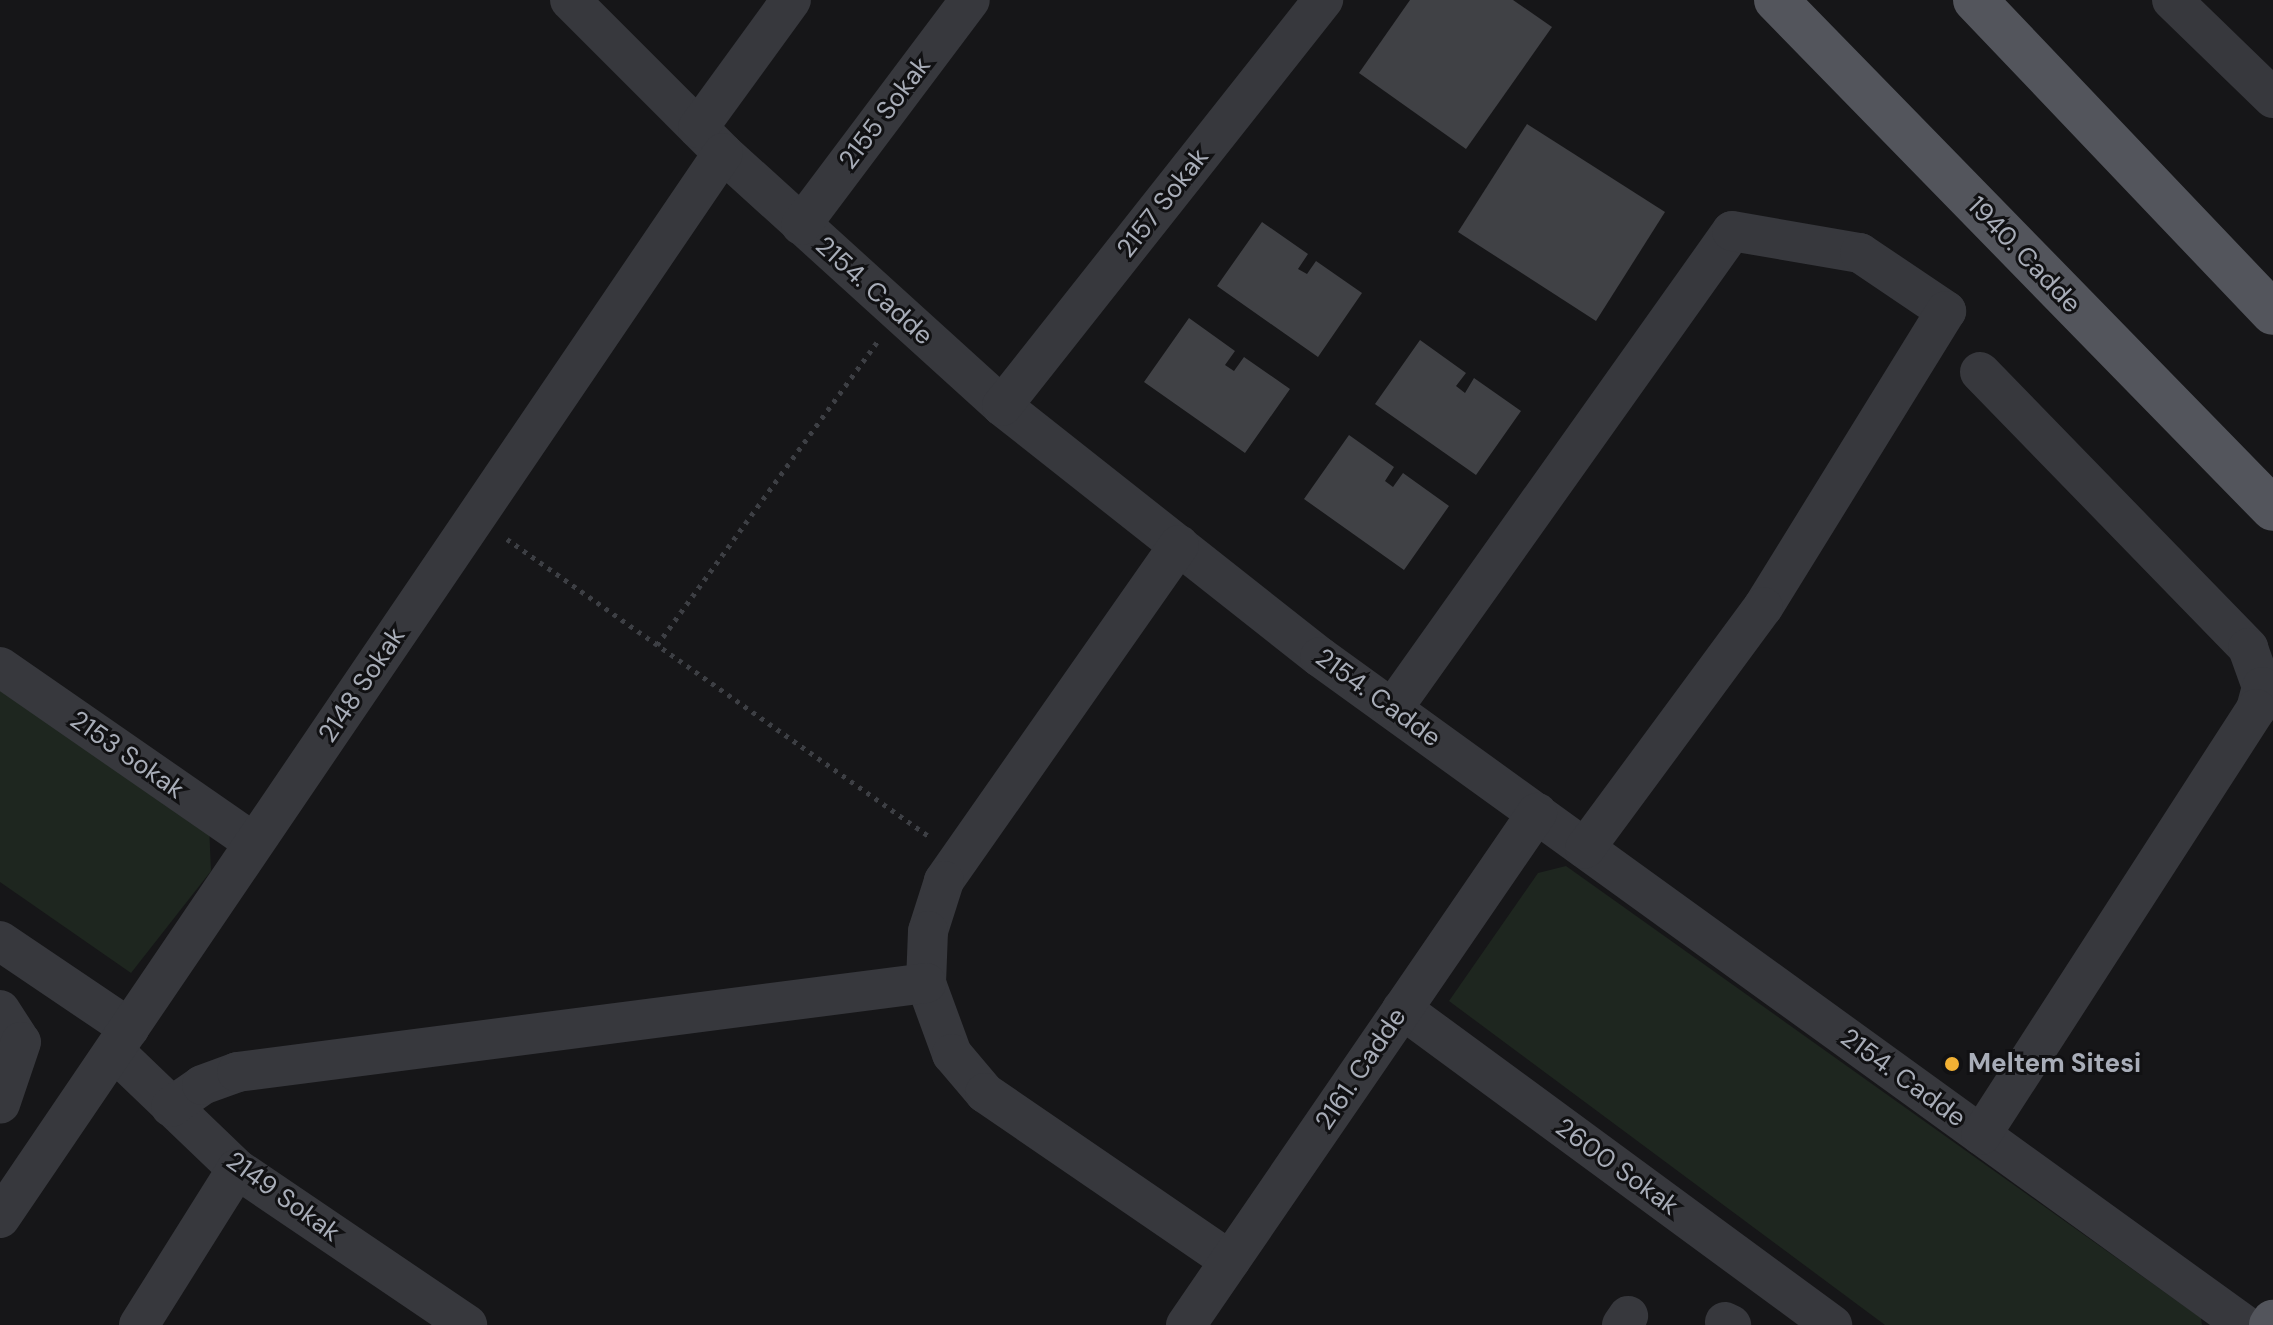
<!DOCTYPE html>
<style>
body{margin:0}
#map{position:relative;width:2273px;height:1325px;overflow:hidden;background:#161618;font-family:"DM Sans",sans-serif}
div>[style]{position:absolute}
.green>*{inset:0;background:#1e261f}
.building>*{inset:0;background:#404145}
.path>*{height:5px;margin-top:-2.5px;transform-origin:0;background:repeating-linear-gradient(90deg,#3d3f44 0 4px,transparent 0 10px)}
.minor>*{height:40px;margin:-20px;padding:0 20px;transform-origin:20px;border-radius:20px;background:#37383d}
.major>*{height:44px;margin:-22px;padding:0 22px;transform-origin:22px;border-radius:22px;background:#53555c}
.dots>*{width:22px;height:22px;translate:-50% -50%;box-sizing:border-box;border:4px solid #111113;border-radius:50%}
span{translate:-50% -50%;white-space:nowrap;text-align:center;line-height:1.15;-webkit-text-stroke:6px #111113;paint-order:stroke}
.street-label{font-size:26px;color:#a8adb8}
.poi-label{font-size:26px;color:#a8adb8;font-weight:700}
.left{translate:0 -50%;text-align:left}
</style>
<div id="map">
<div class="green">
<div style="clip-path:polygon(0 681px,209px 825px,211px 871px,131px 973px,0 882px)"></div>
<div style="clip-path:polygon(1566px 866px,2201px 1318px,2202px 1325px,1885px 1325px,1449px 1001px,1538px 873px)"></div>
</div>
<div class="building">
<div style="clip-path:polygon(1410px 0,1513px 0,1552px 27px,1466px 149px,1359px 73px)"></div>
<div style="clip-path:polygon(1527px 124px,1665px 212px,1596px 321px,1458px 232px)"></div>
<div style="clip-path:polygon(1262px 222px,1308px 254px,1298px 269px,1307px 274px,1316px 261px,1362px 293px,1318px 357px,1217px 286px)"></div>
<div style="clip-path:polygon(1189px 318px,1235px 351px,1225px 365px,1234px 371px,1244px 357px,1290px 389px,1245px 453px,1144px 382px)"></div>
<div style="clip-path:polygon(1420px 340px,1466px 373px,1456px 386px,1465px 393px,1474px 378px,1521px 411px,1476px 475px,1375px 404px)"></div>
<div style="clip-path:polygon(1349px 435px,1394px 467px,1385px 481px,1393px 487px,1403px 473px,1449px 506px,1404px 570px,1304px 499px)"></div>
</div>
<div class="path">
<div style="left:507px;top:539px;width:517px;rotate:35.16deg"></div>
<div style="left:657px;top:645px;width:376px;rotate:-54deg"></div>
</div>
<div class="minor">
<div style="left:570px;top:0;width:216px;rotate:45deg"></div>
<div style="left:723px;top:153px;width:377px;rotate:42.2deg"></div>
<div style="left:1002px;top:406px;width:405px;rotate:38.3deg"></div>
<div style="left:1320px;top:657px;width:1140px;rotate:35.86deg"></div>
<div style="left:2172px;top:0;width:141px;rotate:44.1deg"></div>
<div style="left:698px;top:128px;width:158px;rotate:-54deg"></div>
<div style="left:801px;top:225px;width:281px;rotate:-53.1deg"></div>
<div style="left:1980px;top:372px;width:385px;rotate:45.8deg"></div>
<div style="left:2248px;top:648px;width:41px;rotate:70.3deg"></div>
<div style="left:2262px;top:687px;width:23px;rotate:105deg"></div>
<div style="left:2256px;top:709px;width:507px;rotate:122.84deg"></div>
<div style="left:1002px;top:406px;width:518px;rotate:-51.67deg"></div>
<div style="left:1179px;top:545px;width:410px;rotate:125deg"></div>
<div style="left:944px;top:881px;width:52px;rotate:107.7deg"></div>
<div style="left:928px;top:931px;width:52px;rotate:92.2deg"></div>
<div style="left:926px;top:983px;width:76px;rotate:69.9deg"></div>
<div style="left:952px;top:1054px;width:51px;rotate:49.8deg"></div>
<div style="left:985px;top:1093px;width:297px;rotate:34.4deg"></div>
<div style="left:0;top:667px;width:309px;rotate:34.7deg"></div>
<div style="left:1393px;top:708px;width:585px;rotate:-54.6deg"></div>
<div style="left:1732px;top:231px;width:130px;rotate:9.8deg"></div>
<div style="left:1860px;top:253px;width:104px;rotate:34deg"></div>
<div style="left:1946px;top:311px;width:348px;rotate:121.7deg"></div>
<div style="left:1763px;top:607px;width:300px;rotate:126.4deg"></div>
<div style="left:0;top:941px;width:156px;rotate:34deg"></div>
<div style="left:1402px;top:1009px;width:534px;rotate:36.31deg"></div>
<div style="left:0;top:1010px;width:38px;rotate:57deg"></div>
<div style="left:21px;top:1042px;width:65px;rotate:108.7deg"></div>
<div style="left:114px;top:1051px;width:170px;rotate:43.8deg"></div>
<div style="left:237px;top:1169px;width:278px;rotate:34.1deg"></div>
<div style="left:171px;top:1107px;width:38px;rotate:-35deg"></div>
<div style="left:202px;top:1085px;width:37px;rotate:-20deg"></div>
<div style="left:237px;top:1072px;width:695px;rotate:-7.36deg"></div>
<div style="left:0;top:1218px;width:1287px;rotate:-55.83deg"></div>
<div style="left:1725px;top:1322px;width:7px;rotate:27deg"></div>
<div style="left:139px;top:1325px;width:184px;rotate:-57.9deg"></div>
<div style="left:1186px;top:1325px;width:621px;rotate:-55.57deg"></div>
<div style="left:1622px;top:1325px;width:11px;rotate:-56deg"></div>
</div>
<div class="major">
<div style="left:1776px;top:0;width:711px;rotate:45.68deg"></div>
<div style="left:1975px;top:0;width:432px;rotate:46.4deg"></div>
<div style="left:2271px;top:1325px;width:4px;rotate:-56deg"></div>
</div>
<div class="dots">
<div style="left:1952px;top:1064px;background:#f2b134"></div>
</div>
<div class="street-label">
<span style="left:885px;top:113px;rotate:-53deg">2155 Sokak</span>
<span style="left:1163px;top:203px;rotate:-52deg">2157 Sokak</span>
<span style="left:2024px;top:255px;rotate:46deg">1940. Cadde</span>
<span style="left:874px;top:291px;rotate:42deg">2154. Cadde</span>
<span style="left:362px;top:685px;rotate:-56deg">2148 Sokak</span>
<span style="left:1378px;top:698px;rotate:36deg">2154. Cadde</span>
<span style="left:127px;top:755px;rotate:35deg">2153 Sokak</span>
<span style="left:1361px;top:1069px;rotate:-56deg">2161. Cadde</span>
<span style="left:1903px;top:1078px;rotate:36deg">2154. Cadde</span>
<span style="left:1617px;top:1167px;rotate:36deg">2600 Sokak</span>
<span style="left:283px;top:1197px;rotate:36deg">2149 Sokak</span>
</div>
<div class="poi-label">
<span class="left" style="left:1968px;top:1064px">Meltem Sitesi</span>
</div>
</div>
